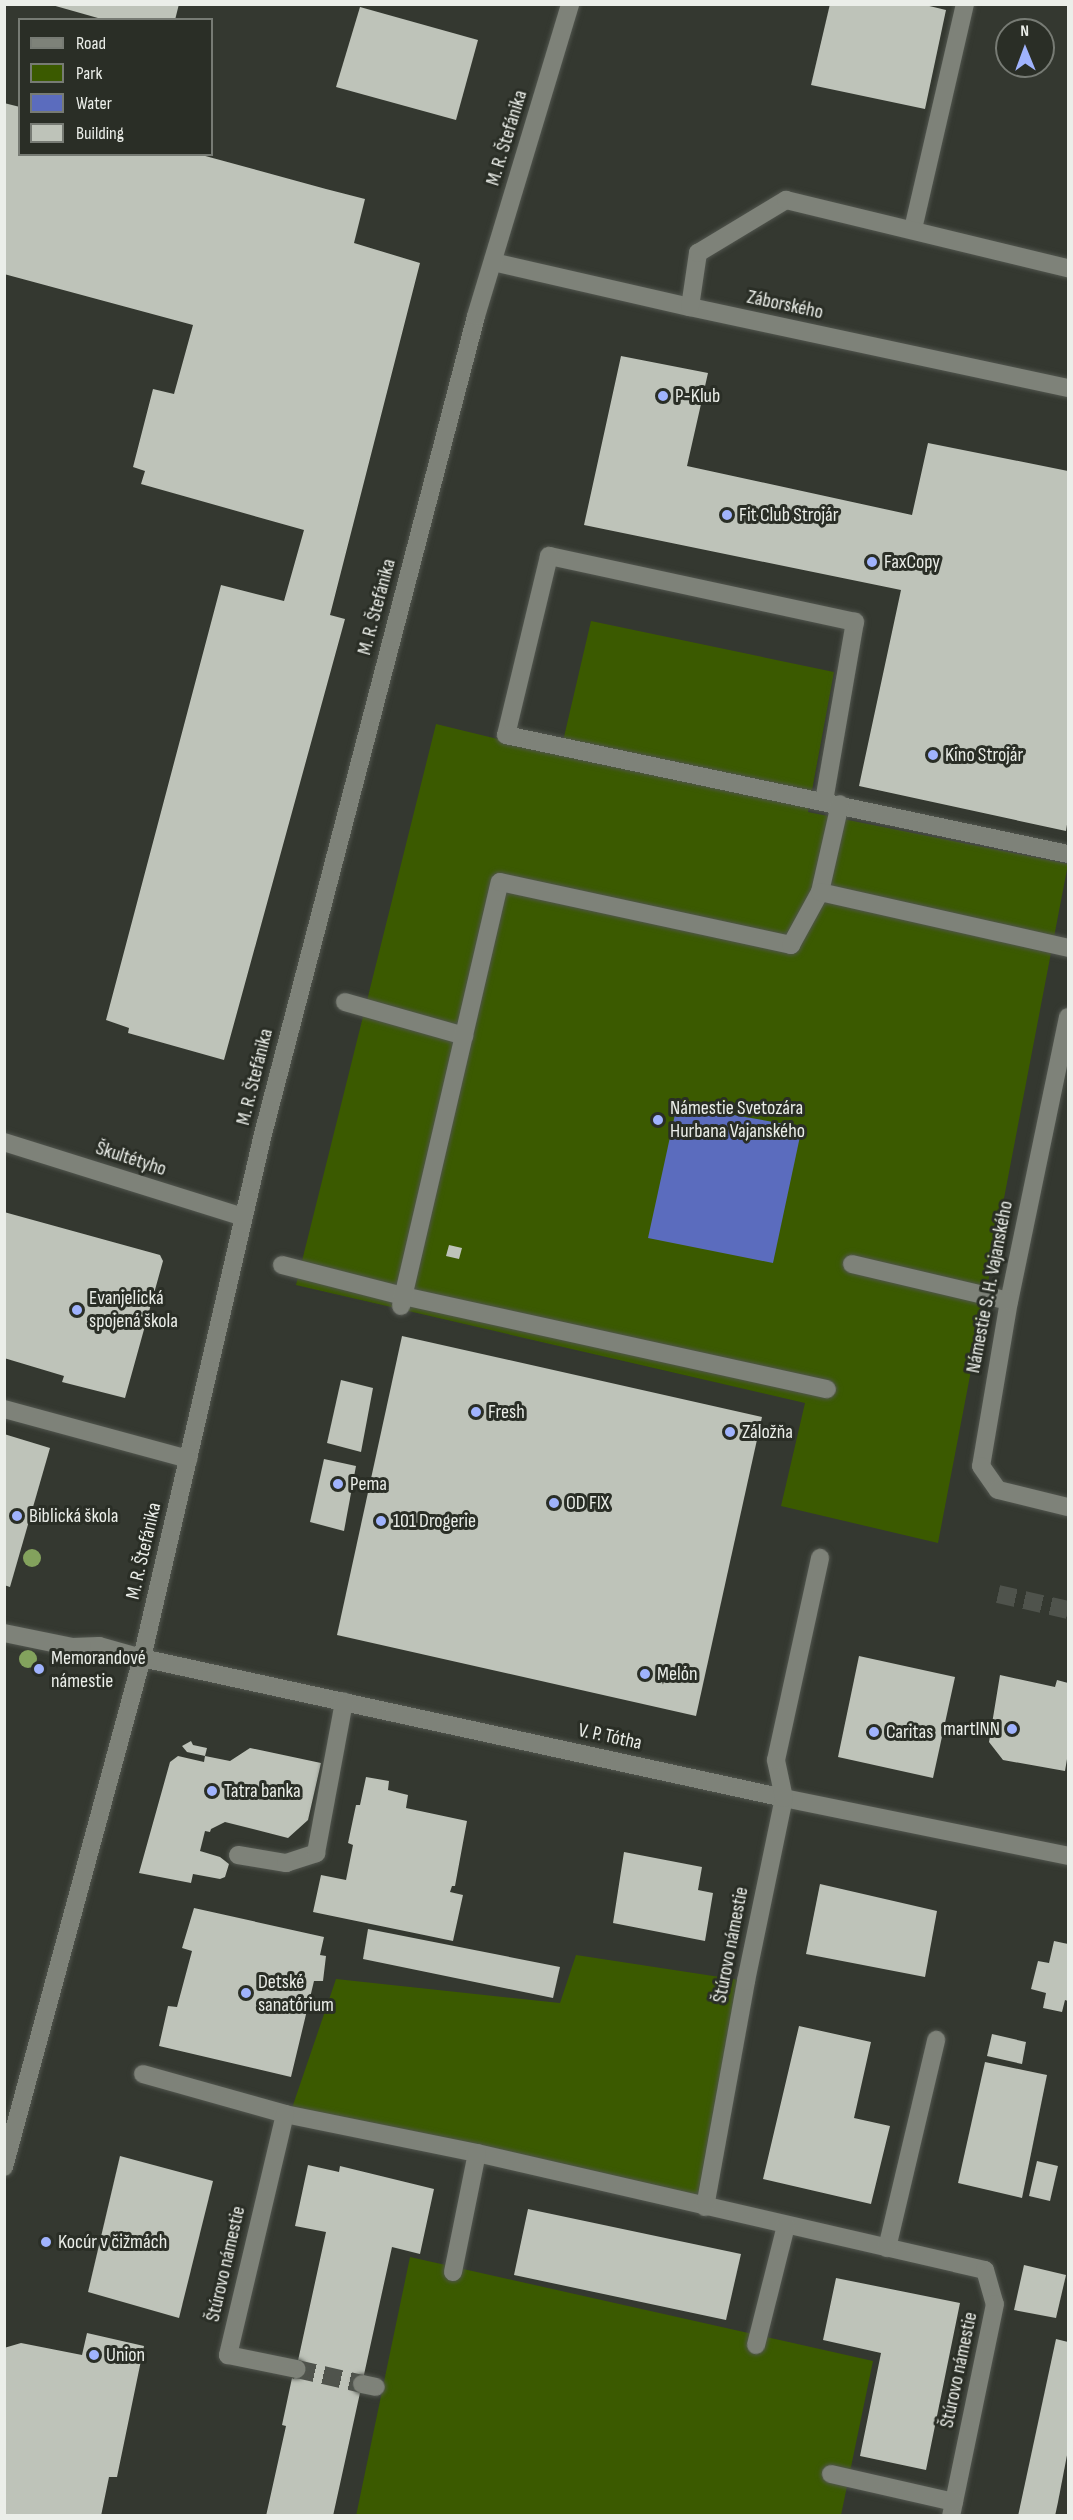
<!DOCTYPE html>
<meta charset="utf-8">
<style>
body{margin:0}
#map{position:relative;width:1073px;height:2520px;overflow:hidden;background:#343830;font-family:"Sofia Sans Condensed",sans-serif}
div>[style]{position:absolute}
.green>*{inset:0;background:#3b5a00}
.water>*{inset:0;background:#5b6cbe}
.building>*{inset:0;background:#bec3b9}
.minor-tunnel>*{height:18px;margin-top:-9px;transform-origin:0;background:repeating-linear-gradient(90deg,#4f534c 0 18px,transparent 0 27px)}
.roads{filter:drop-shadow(0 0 2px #51554e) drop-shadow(0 0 2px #51554e)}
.minor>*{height:18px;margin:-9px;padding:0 9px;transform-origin:9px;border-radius:9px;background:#7e8279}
.trees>*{width:18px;height:18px;margin:-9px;border-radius:50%;background:#83a25d}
.dots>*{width:16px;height:16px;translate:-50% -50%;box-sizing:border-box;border:3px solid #2a2e26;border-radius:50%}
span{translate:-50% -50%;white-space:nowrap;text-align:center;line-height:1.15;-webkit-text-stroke:6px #2a2e26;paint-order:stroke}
.street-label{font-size:20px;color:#ebeee9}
.poi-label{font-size:20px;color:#ebeee9}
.left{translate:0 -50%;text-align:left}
.right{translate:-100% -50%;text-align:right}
.frame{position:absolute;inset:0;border:6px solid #ebeee9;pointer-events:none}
.legend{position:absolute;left:18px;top:18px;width:195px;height:138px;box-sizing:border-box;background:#2a2e26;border:2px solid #777b74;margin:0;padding:8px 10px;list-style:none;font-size:18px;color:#ebeee9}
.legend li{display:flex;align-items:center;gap:12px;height:30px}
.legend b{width:30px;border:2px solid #777b74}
.north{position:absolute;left:995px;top:18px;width:60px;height:60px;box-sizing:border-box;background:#2a2e26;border:2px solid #777b74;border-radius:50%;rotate:359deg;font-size:16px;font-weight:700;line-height:24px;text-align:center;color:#ebeee9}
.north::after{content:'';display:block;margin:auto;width:21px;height:27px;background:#a0b3fd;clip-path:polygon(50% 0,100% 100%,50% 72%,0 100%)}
</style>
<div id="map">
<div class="green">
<div style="clip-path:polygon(591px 621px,834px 672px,808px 812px,1068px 864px,938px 1543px,781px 1506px,805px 1403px,296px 1285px,436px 724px,560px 754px)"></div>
<div style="clip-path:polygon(576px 1955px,746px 1981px,705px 2207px,292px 2108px,336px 1979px,560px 2003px)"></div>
<div style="clip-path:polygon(410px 2257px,873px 2361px,841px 2515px,356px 2516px)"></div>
</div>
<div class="water">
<div style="clip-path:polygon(677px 1105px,802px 1127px,773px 1263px,648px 1238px)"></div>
</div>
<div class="building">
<div style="clip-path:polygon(179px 4px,175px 20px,105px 20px,52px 5px)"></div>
<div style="clip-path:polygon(830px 4px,921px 4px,946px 10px,925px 109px,811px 85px)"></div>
<div style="clip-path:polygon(360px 7px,478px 40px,456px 120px,336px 87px)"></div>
<div style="clip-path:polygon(4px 103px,20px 107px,20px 154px,198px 154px,326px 189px,365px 199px,354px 243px,420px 263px,330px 615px,345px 619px,224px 1060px,128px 1033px,129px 1028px,106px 1020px,221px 585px,284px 601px,304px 530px,141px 484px,145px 471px,133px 467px,153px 389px,174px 394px,193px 325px,4px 274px)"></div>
<div style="clip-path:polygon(621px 356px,708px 373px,687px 466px,912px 515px,928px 443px,1068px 471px,1068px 818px,1066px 831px,859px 786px,901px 590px,584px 525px)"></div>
<div style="clip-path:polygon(4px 1212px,160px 1255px,163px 1261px,125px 1398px,62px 1382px,64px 1376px,4px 1358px)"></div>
<div style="clip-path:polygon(449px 1245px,462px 1248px,459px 1259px,446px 1256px)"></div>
<div style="clip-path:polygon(402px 1336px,762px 1417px,696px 1716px,337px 1635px)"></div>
<div style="clip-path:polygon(341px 1380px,373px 1388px,361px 1452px,327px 1443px)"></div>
<div style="clip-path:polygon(4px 1434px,50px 1448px,10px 1587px,4px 1585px)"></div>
<div style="clip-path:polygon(324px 1459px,356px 1466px,344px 1531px,310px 1522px)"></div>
<div style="clip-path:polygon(859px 1656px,955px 1677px,933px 1778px,838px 1757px)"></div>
<div style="clip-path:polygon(1000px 1675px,1055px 1687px,1057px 1680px,1068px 1683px,1068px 1753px,1065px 1771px,1003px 1760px,989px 1742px)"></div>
<div style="clip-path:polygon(191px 1741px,193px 1745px,207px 1748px,205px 1756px,187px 1752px,182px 1746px)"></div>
<div style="clip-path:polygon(250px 1748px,321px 1763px,308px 1820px,288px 1838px,225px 1822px,211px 1829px,210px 1832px,205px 1831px,200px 1851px,220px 1857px,229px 1864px,225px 1877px,220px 1879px,193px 1874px,191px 1883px,139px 1873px,170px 1762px,178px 1756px,204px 1762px,205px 1756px,230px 1761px)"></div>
<div style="clip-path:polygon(366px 1777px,389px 1781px,388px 1790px,408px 1795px,406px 1808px,467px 1821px,455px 1886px,452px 1886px,450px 1892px,463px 1895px,453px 1941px,313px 1912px,321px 1875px,346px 1880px,353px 1845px,348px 1843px,356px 1805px,360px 1805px)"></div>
<div style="clip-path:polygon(624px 1852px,702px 1867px,698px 1890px,713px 1893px,705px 1941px,613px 1923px)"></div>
<div style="clip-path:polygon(820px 1884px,937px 1911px,925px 1977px,806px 1954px)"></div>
<div style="clip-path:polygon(194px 1908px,324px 1937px,320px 1955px,326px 1956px,323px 1981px,314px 1981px,291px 2077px,159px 2046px,168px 2006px,177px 2007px,192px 1951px,182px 1948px)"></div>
<div style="clip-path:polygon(368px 1929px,560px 1967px,553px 1998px,363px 1959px)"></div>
<div style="clip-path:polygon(1054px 1941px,1068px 1944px,1068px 2001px,1065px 2000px,1062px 2012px,1043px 2008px,1046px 1993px,1031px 1989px,1038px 1961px,1049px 1963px)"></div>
<div style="clip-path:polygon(799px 2026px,871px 2042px,854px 2118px,890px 2126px,871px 2204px,763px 2179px)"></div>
<div style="clip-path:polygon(992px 2034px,1026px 2042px,1022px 2064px,987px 2056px)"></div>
<div style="clip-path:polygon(985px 2062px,1047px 2075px,1022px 2198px,958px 2183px)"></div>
<div style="clip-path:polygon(120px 2156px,213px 2181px,179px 2318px,88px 2292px)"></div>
<div style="clip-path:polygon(1037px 2161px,1058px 2166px,1050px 2201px,1029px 2196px)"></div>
<div style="clip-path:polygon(308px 2165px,339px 2172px,340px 2166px,434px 2189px,420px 2254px,392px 2247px,333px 2516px,266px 2516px,286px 2426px,282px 2425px,292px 2378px,294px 2379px,326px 2232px,295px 2226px)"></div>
<div style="clip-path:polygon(528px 2209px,741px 2254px,726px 2320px,514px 2275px)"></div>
<div style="clip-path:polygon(1024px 2265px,1066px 2275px,1056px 2318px,1014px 2310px)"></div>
<div style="clip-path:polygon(836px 2278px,960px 2303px,926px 2470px,860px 2456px,881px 2353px,823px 2340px)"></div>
<div style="clip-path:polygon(87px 2333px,144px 2346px,117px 2477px,109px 2477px,101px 2516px,4px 2516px,4px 2348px,21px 2343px,82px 2355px)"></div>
<div style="clip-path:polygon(1056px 2339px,1068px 2342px,1068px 2450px,1058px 2502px,1055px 2516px,1018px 2516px)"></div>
</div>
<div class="minor-tunnel">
<div style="left:998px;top:1594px;width:72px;rotate:12.9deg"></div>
<div style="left:297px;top:2369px;width:67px;rotate:13deg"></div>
</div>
<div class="roads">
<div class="minor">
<div style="left:913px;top:229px;width:231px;rotate:-77deg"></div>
<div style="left:493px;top:262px;width:202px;rotate:12.9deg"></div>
<div style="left:690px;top:307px;width:387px;rotate:12.1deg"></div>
<div style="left:690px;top:307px;width:55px;rotate:-81.6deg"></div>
<div style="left:698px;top:253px;width:103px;rotate:-31.1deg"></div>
<div style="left:786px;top:200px;width:290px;rotate:13.6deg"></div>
<div style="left:824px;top:801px;width:182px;rotate:-80.2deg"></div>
<div style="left:855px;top:622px;width:313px;rotate:-167.8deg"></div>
<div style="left:549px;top:556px;width:184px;rotate:103.5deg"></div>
<div style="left:506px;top:735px;width:574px;rotate:11.96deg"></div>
<div style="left:820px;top:892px;width:90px;rotate:-77.2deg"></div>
<div style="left:345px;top:1002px;width:124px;rotate:15.9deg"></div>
<div style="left:1068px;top:1017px;width:290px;rotate:101.7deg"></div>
<div style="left:1009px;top:1301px;width:167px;rotate:99.6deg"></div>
<div style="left:981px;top:1466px;width:29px;rotate:55deg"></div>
<div style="left:998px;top:1490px;width:72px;rotate:13.7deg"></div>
<div style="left:4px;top:1142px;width:251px;rotate:17.4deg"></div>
<div style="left:852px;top:1264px;width:161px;rotate:13.3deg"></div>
<div style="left:282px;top:1265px;width:125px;rotate:14.4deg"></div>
<div style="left:403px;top:1296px;width:434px;rotate:12.4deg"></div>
<div style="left:401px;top:1306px;width:435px;rotate:-76.9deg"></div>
<div style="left:500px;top:882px;width:298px;rotate:12.2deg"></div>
<div style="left:791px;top:945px;width:60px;rotate:-61.3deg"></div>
<div style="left:820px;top:892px;width:254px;rotate:12.7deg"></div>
<div style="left:4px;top:1409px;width:191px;rotate:15.2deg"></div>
<div style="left:4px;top:1633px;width:69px;rotate:11.6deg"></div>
<div style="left:72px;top:1647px;width:27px;rotate:-2deg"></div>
<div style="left:99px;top:1646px;width:45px;rotate:15.6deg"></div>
<div style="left:142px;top:1658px;width:657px;rotate:12.3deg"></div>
<div style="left:784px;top:1798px;width:290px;rotate:11.5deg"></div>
<div style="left:238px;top:1855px;width:49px;rotate:9.5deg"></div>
<div style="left:286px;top:1863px;width:32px;rotate:-18deg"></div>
<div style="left:316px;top:1853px;width:154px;rotate:-79.5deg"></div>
<div style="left:143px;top:2074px;width:148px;rotate:15.7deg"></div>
<div style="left:285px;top:2114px;width:196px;rotate:11.5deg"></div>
<div style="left:477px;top:2153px;width:521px;rotate:12.97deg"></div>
<div style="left:985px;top:2270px;width:35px;rotate:74deg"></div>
<div style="left:995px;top:2304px;width:217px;rotate:101.7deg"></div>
<div style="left:285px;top:2114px;width:248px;rotate:103.3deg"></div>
<div style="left:228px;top:2355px;width:70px;rotate:11.5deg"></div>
<div style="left:4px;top:2167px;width:527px;rotate:-74.83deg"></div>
<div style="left:142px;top:1658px;width:538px;rotate:-77deg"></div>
<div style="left:263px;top:1134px;width:845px;rotate:-75.4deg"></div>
<div style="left:476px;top:316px;width:326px;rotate:-73.2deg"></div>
<div style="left:705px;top:2207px;width:230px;rotate:-79.7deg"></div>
<div style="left:746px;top:1981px;width:187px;rotate:-78.3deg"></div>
<div style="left:784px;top:1798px;width:39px;rotate:-102deg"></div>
<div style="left:776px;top:1760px;width:207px;rotate:-77.7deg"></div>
<div style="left:887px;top:2248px;width:214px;rotate:-76.7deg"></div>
<div style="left:453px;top:2272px;width:121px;rotate:-78.6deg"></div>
<div style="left:756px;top:2345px;width:123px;rotate:-75.9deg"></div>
<div style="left:362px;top:2384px;width:14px;rotate:12deg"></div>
<div style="left:831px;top:2474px;width:126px;rotate:12.8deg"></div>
</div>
</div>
<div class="trees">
<div style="left:32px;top:1558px"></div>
<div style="left:28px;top:1659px"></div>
</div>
<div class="dots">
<div style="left:663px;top:396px;background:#a0b3fd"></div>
<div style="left:727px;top:515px;background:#a0b3fd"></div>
<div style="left:872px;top:562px;background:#a0b3fd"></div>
<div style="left:933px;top:755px;background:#a0b3fd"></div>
<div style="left:658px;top:1120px;background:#a0b3fd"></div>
<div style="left:77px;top:1310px;background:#a0b3fd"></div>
<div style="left:476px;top:1412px;background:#a0b3fd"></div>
<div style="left:730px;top:1432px;background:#a0b3fd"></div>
<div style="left:338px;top:1484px;background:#a0b3fd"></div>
<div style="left:554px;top:1503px;background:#a0b3fd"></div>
<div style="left:17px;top:1516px;background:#a0b3fd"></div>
<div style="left:381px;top:1521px;background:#a0b3fd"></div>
<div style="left:39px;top:1669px;background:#a0b3fd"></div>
<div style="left:645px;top:1674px;background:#a0b3fd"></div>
<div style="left:1012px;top:1729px;background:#a0b3fd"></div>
<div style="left:874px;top:1732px;background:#a0b3fd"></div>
<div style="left:212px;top:1791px;background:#a0b3fd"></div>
<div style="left:246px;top:1993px;background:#a0b3fd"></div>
<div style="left:46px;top:2242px;background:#a0b3fd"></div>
<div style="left:94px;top:2355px;background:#a0b3fd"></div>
</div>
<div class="street-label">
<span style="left:507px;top:138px;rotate:-73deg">M. R. Štefánika</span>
<span style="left:785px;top:305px;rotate:12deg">Záborského</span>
<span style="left:377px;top:607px;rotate:-75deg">M. R. Štefánika</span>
<span style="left:255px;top:1077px;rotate:-76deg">M. R. Štefánika</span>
<span style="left:131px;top:1159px;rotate:18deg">Škultétyho</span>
<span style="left:990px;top:1287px;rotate:-79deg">Námestie S. H. Vajanského</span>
<span style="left:144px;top:1551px;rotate:-77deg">M. R. Štefánika</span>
<span style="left:610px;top:1737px;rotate:12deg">V. P. Tótha</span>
<span style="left:731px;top:1945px;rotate:-79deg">Štúrovo námestie</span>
<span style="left:226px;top:2264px;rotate:-77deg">Štúrovo námestie</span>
<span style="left:959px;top:2370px;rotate:-78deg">Štúrovo námestie</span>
</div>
<div class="poi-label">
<span class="left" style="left:675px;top:396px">P-Klub</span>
<span class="left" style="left:739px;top:515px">Fit Club Strojár</span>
<span class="left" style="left:884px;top:562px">FaxCopy</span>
<span class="left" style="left:945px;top:755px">Kino Strojár</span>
<span class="left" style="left:670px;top:1120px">Námestie Svetozára<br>Hurbana Vajanského</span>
<span class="left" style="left:89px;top:1310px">Evanjelická<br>spojená škola</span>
<span class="left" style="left:488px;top:1412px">Fresh</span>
<span class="left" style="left:742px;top:1432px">Záložňa</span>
<span class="left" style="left:350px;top:1484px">Pema</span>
<span class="left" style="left:566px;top:1503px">OD FIX</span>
<span class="left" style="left:29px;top:1516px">Biblická škola</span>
<span class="left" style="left:393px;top:1521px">101 Drogerie</span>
<span class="left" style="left:51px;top:1670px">Memorandové<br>námestie</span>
<span class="left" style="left:657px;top:1674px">Melón</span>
<span class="right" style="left:1000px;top:1729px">martINN</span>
<span class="left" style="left:886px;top:1732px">Caritas</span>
<span class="left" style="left:224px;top:1791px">Tatra banka</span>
<span class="left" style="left:258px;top:1994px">Detské<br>sanatórium</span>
<span class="left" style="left:58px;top:2242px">Kocúr v čižmách</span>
<span class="left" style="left:106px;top:2355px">Union</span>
</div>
<div class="frame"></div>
<ul class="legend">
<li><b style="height:8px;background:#7e8279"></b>Road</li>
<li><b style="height:16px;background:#3b5a00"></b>Park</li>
<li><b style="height:16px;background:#5b6cbe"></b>Water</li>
<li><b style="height:16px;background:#bec3b9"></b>Building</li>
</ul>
<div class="north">N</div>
</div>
